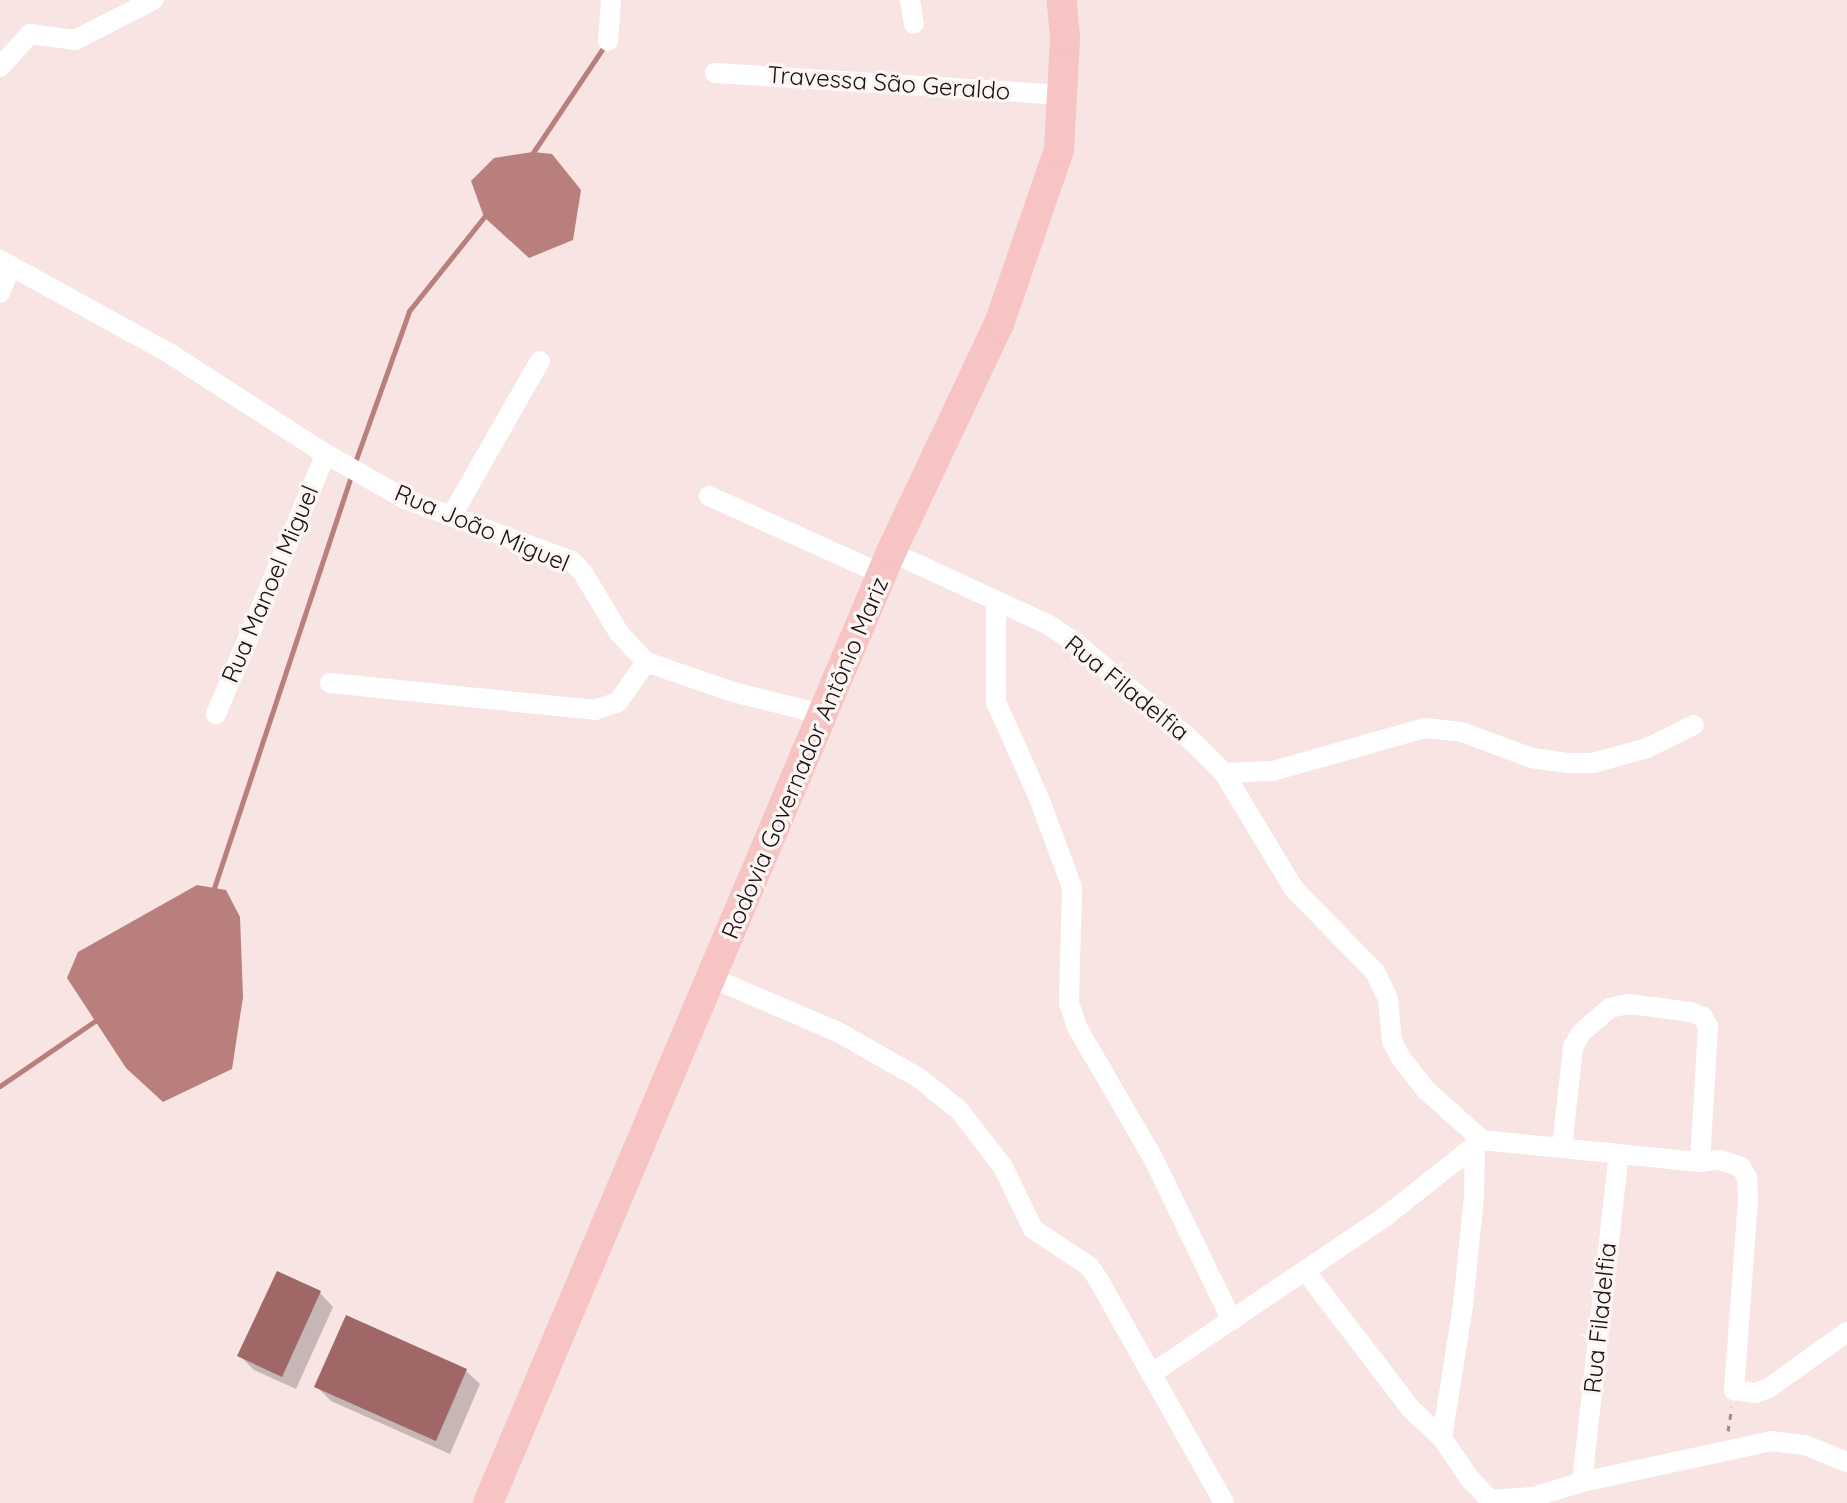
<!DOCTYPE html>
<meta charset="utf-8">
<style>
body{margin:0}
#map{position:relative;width:1847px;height:1503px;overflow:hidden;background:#f8e4e3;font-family:Quicksand,sans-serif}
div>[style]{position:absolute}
.water>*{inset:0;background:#b87f7d}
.shadow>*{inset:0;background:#0003}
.stream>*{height:5px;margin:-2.5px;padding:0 2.5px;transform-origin:2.5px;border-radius:2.5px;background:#b87f7d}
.building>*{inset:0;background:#9f6867}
.path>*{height:3px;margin-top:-1.5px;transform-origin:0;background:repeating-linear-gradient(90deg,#9a8b8a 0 6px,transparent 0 12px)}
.minor>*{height:20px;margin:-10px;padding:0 10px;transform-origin:10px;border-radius:10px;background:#fff}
.highway>*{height:30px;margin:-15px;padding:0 15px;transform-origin:15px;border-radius:15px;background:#f6c4c2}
span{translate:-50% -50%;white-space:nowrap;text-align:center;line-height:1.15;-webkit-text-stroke:7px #fdf5f4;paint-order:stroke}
.street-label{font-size:24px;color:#171010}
</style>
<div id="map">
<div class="water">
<div style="clip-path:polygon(533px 152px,552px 154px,581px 190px,573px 240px,529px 258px,484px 217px,471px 181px,494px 158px)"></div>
<div style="clip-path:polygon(197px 885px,226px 890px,240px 917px,243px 997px,232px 1069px,163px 1102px,126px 1068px,67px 978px,78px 952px)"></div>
</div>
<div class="shadow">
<div style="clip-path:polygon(320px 1293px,333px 1307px,296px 1389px,254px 1370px,240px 1356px)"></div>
<div style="clip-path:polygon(466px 1371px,480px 1384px,450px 1454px,331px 1401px,317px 1387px)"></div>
</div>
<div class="stream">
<div style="left:530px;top:157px;width:135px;rotate:-56.2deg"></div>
<div style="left:354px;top:465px;width:164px;rotate:-70.3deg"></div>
<div style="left:409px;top:311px;width:127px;rotate:-51.4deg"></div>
<div style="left:212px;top:894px;width:441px;rotate:-71.6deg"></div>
<div style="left:0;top:1086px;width:119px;rotate:-34.4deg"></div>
</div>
<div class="building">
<div style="clip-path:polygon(277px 1271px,321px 1291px,282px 1377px,237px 1356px)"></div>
<div style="clip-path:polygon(346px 1315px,467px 1369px,436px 1441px,314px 1387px)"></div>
</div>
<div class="path">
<div style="left:1728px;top:1431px;width:24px;rotate:-81deg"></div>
</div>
<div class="minor">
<div style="left:910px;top:0;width:24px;rotate:81deg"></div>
<div style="left:608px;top:41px;width:41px;rotate:-85.8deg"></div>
<div style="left:0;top:67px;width:45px;rotate:-47.7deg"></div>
<div style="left:30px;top:34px;width:45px;rotate:7.6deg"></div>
<div style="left:75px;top:40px;width:88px;rotate:-27.1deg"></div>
<div style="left:715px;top:73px;width:349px;rotate:3.6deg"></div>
<div style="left:0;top:260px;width:193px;rotate:28.8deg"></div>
<div style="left:169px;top:353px;width:187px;rotate:32.8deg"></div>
<div style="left:326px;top:454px;width:91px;rotate:29.7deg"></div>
<div style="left:405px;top:499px;width:178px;rotate:20.4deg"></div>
<div style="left:572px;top:561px;width:16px;rotate:47deg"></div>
<div style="left:583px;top:573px;width:70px;rotate:59deg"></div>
<div style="left:619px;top:633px;width:40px;rotate:47deg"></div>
<div style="left:646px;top:662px;width:92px;rotate:19deg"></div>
<div style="left:733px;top:692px;width:95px;rotate:14deg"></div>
<div style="left:0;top:293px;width:29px;rotate:-68deg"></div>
<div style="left:709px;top:496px;width:190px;rotate:24.3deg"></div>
<div style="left:452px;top:515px;width:177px;rotate:-60.3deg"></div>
<div style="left:891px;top:552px;width:172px;rotate:24.8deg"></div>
<div style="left:1047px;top:624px;width:35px;rotate:33deg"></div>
<div style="left:1076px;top:643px;width:153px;rotate:40.2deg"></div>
<div style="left:1193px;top:742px;width:44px;rotate:45deg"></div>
<div style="left:1224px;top:773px;width:135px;rotate:58.9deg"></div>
<div style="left:1294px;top:889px;width:116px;rotate:45.7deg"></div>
<div style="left:1375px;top:972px;width:30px;rotate:64deg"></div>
<div style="left:1388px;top:999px;width:42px;rotate:84.6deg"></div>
<div style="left:1392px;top:1041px;width:18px;rotate:63deg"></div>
<div style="left:1400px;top:1057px;width:42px;rotate:51.8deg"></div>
<div style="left:1426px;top:1090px;width:75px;rotate:41.8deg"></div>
<div style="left:1482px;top:1140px;width:219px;rotate:5.8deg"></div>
<div style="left:1700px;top:1162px;width:20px;rotate:-6deg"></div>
<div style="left:1720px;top:1160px;width:22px;rotate:18deg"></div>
<div style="left:1741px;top:1167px;width:13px;rotate:61deg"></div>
<div style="left:1747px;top:1178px;width:22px;rotate:87deg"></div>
<div style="left:1748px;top:1200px;width:191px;rotate:94.2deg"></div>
<div style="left:1734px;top:1390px;width:21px;rotate:8deg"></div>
<div style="left:1755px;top:1393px;width:15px;rotate:-20deg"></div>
<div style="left:1769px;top:1388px;width:96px;rotate:-35.7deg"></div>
<div style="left:996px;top:600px;width:102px;rotate:90deg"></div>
<div style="left:996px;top:702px;width:105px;rotate:65.9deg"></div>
<div style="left:1039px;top:798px;width:95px;rotate:69.7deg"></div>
<div style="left:1072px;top:887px;width:116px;rotate:91.5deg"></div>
<div style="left:1069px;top:1003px;width:28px;rotate:71deg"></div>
<div style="left:1078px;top:1029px;width:149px;rotate:59.8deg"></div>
<div style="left:1153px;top:1158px;width:181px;rotate:64.1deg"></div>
<div style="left:330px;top:683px;width:266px;rotate:5.8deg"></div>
<div style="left:595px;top:710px;width:24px;rotate:-19deg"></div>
<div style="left:618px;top:702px;width:49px;rotate:-55deg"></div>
<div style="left:216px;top:714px;width:282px;rotate:-67.1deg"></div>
<div style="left:1224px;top:773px;width:49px;rotate:-2.3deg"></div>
<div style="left:1273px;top:771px;width:158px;rotate:-15.8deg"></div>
<div style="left:1425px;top:728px;width:37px;rotate:6deg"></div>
<div style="left:1462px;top:732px;width:75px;rotate:20.4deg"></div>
<div style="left:1532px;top:758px;width:34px;rotate:8deg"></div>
<div style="left:1566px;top:763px;width:27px"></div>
<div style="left:1593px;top:763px;width:56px;rotate:-15.5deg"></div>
<div style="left:1647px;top:748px;width:52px;rotate:-26.1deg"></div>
<div style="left:712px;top:978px;width:137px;rotate:23.2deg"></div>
<div style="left:838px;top:1032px;width:93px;rotate:29.6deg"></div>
<div style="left:919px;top:1078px;width:51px;rotate:38.7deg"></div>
<div style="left:959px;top:1110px;width:72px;rotate:52.3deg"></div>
<div style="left:1003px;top:1167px;width:69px;rotate:64.2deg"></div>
<div style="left:1033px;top:1229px;width:67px;rotate:33.5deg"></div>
<div style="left:1089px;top:1266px;width:16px;rotate:55deg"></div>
<div style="left:1098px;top:1279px;width:257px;rotate:60.6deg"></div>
<div style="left:1562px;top:1147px;width:101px;rotate:-83.7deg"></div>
<div style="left:1573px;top:1047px;width:16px;rotate:-60deg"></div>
<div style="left:1581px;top:1033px;width:38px;rotate:-41deg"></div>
<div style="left:1610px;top:1008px;width:18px;rotate:-13deg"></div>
<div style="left:1628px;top:1004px;width:26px;rotate:7deg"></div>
<div style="left:1654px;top:1007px;width:37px;rotate:8deg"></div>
<div style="left:1691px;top:1012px;width:13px;rotate:23deg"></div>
<div style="left:1703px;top:1017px;width:11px;rotate:63deg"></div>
<div style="left:1708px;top:1027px;width:135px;rotate:93.4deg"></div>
<div style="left:1306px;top:1272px;width:174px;rotate:52.5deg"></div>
<div style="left:1412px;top:1410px;width:41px;rotate:43deg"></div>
<div style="left:1442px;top:1438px;width:50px;rotate:55.7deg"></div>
<div style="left:1470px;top:1479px;width:29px;rotate:46deg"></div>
<div style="left:1490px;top:1500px;width:43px;rotate:-4deg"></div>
<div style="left:1533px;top:1497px;width:51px;rotate:-17deg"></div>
<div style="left:1582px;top:1482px;width:193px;rotate:-12.2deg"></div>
<div style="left:1771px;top:1441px;width:34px;rotate:7deg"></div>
<div style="left:1805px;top:1445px;width:45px;rotate:22deg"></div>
<div style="left:1151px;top:1374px;width:283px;rotate:-33.9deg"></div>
<div style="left:1386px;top:1216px;width:122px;rotate:-38.4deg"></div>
<div style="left:1442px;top:1438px;width:135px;rotate:-81deg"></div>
<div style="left:1463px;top:1305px;width:109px;rotate:-84.2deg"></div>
<div style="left:1474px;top:1197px;width:53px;rotate:-88.9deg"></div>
<div style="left:1582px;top:1482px;width:330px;rotate:-83.6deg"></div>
</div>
<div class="highway">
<div style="left:488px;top:1503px;width:1033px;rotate:-67.03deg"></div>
<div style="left:891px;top:552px;width:252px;rotate:-64.7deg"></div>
<div style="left:999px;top:324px;width:184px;rotate:-71deg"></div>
<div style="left:1059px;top:150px;width:112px;rotate:-86.9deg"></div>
<div style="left:1065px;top:38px;width:38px;rotate:-95deg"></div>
</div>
<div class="street-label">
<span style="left:889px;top:83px;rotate:4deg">Travessa São Geraldo</span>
<span style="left:482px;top:528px;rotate:23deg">Rua João Miguel</span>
<span style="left:270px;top:584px;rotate:-67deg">Rua Manoel Miguel</span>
<span style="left:1127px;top:688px;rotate:39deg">Rua Filadelfia</span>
<span style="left:805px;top:758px;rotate:-67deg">Rodovia Governador Antônio Mariz</span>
<span style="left:1600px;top:1318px;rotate:-84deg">Rua Filadelfia</span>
</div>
</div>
